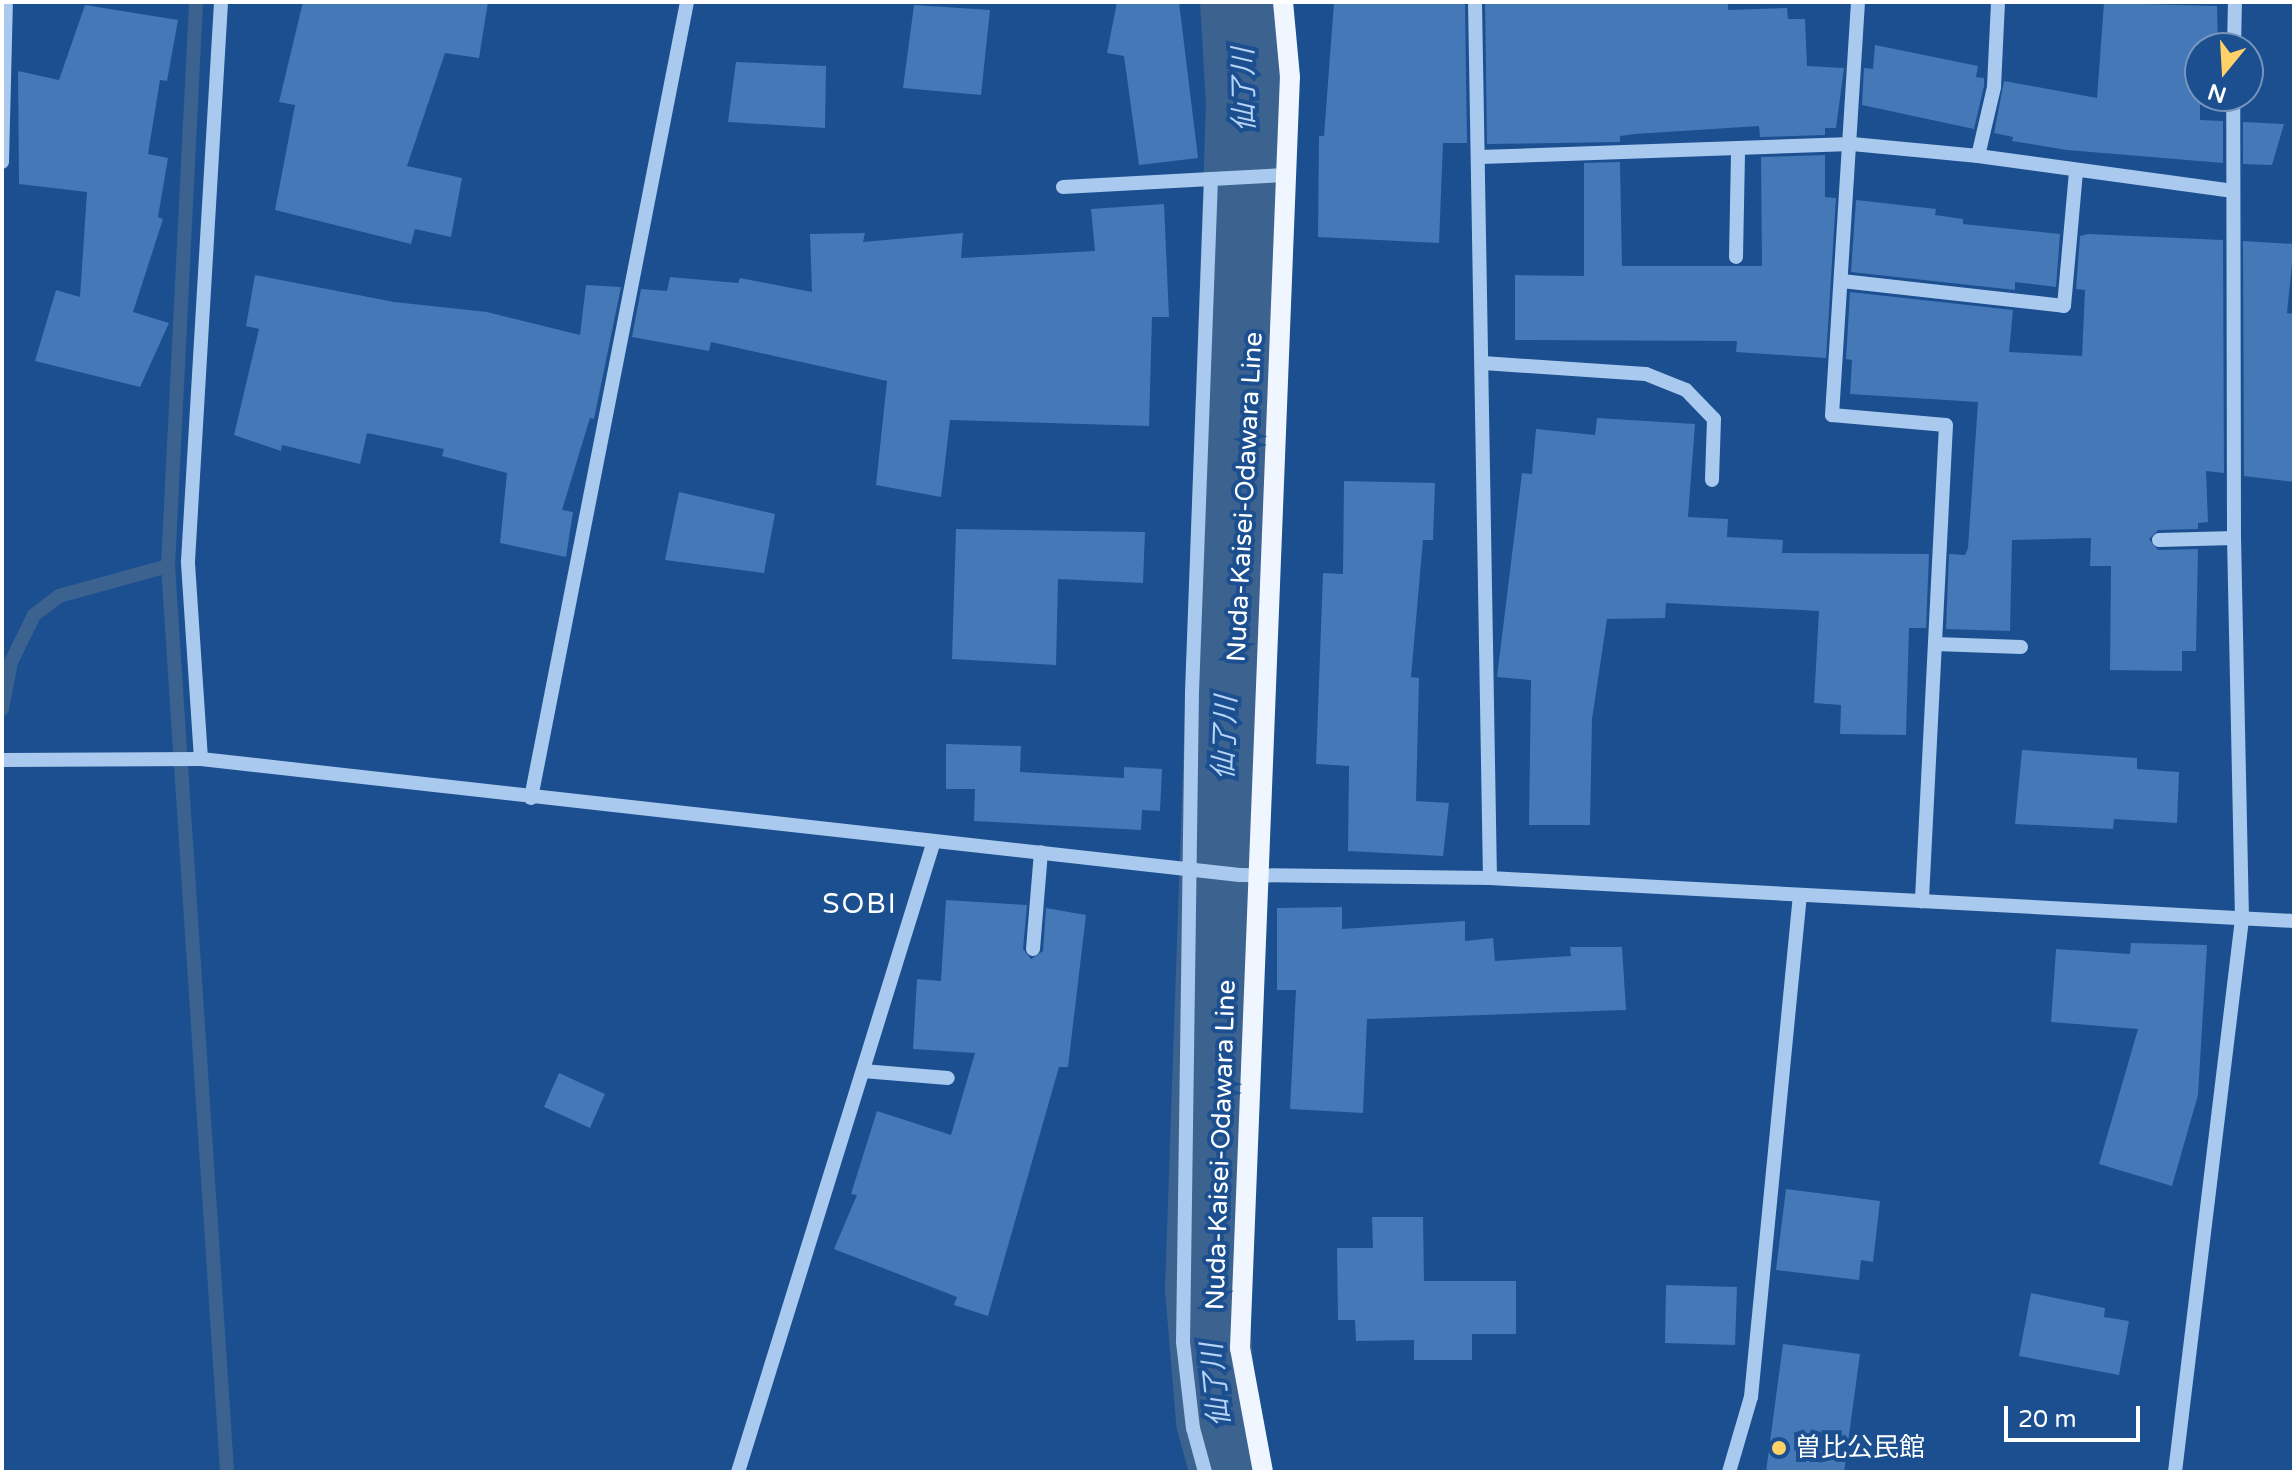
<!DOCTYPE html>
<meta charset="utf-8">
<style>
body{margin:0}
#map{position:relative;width:2296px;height:1474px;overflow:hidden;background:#1b4f8f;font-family:"Varela Round","Noto Sans JP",sans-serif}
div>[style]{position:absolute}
.stream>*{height:14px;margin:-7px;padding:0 7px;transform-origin:7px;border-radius:7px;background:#3c6290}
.river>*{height:82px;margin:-41px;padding:0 41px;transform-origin:41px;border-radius:41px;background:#3c6290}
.building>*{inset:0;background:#4478b7}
.minor>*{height:14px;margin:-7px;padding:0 7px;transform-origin:7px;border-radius:7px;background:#a9c9ee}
.major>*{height:20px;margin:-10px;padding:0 10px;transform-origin:10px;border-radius:10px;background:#f0f6ff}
.dots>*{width:22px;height:22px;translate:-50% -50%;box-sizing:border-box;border:4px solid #1b4f8f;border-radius:50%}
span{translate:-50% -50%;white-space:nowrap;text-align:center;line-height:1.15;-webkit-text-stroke:8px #1b4f8f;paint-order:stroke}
.street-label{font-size:26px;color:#fff}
.poi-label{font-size:26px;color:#fff}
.left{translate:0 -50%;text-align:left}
.water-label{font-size:28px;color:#b5d3f5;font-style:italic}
.neighbourhood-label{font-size:28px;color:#fff;letter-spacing:2px}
.frame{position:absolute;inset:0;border:4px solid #fff;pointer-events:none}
.north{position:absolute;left:2184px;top:32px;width:80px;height:80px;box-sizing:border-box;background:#1b4f8f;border:2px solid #7695bc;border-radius:50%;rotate:198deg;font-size:22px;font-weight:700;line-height:32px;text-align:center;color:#fff}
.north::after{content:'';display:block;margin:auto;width:28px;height:36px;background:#ffd166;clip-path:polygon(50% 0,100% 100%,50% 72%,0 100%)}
.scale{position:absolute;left:2004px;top:1406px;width:136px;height:36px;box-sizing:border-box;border:4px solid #fff;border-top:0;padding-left:10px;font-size:24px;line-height:28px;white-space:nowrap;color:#fff;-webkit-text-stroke:6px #1b4f8f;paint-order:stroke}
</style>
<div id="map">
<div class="stream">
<div style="left:196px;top:2px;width:565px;rotate:92.84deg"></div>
<div style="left:168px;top:566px;width:908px;rotate:86.27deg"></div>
<div style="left:2px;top:709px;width:48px;rotate:-79.2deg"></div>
<div style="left:11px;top:662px;width:52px;rotate:-63.9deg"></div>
<div style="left:34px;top:615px;width:31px;rotate:-37deg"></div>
<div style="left:59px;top:596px;width:113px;rotate:-15.4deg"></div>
</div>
<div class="river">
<div style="left:1231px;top:1472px;width:54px;rotate:-105.1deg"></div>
<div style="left:1217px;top:1420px;width:131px;rotate:-94.8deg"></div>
<div style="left:1206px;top:1289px;width:1185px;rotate:-88.02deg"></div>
<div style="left:1247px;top:105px;width:103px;rotate:-93.3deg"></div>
</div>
<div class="building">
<div style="clip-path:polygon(303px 2px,488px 2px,479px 58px,445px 53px,407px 166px,462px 178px,451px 237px,415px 229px,411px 244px,275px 210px,295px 105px,279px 102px)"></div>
<div style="clip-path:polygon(1117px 2px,1179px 2px,1198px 158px,1139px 165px,1124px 56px,1107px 53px)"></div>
<div style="clip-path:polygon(1334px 2px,1465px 2px,1467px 143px,1443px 143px,1439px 243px,1318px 237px,1319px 136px,1324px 136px)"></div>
<div style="clip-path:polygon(1485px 2px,1728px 2px,1728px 10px,1787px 8px,1788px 19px,1805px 19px,1807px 66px,1844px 68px,1836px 128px,1825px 128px,1825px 135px,1760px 137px,1759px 126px,1635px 134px,1620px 136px,1620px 142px,1487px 144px)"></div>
<div style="clip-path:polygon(2104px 3px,2217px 6px,2218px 48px,2200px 48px,2200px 120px,2223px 121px,2223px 163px,2067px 150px,2012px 141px,2013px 137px,1994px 133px,2004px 81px,2097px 98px)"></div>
<div style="clip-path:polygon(85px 5px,178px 20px,167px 81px,160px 80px,148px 154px,168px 158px,158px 217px,163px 219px,133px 312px,169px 323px,140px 387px,35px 361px,56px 290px,80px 297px,87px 192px,19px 184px,18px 71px,59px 80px)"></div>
<div style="clip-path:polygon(914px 5px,990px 10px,981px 95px,903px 88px)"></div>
<div style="clip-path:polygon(1875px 45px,1978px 66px,1976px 77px,1984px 78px,1984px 86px,1974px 129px,1862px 105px,1864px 68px,1873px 69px)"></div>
<div style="clip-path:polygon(736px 62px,826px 66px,825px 128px,728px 122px)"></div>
<div style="clip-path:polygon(2243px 122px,2284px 124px,2272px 165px,2243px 164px)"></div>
<div style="clip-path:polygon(1825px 155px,1825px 197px,1836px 198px,1826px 358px,1736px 352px,1737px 341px,1515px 340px,1515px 275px,1584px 276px,1584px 163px,1620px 162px,1622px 266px,1762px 266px,1761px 157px)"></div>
<div style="clip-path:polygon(1856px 200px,1936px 209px,1935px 215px,1963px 219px,1963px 224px,2060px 234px,2056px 287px,2015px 282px,2015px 290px,1851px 272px)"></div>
<div style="clip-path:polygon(1164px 204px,1169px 317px,1152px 317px,1149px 426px,950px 420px,941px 497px,876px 485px,887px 381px,711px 342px,709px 351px,632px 337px,641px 289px,667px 291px,670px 277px,738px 283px,740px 278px,812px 292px,810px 234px,865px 233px,863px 242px,963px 233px,961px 258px,1095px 251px,1091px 209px)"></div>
<div style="clip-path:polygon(2088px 234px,2223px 240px,2224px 473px,2206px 471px,2208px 522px,2198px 523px,2198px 529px,2158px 530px,2149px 539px,2158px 550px,2198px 549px,2196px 651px,2182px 651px,2182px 671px,2110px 670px,2111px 566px,2090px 566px,2091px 538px,2012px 540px,2010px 631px,1946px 629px,1949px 554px,1965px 555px,1968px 548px,1978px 402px,1850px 394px,1852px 360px,1846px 359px,1850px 292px,2013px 310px,2009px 352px,2082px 356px,2085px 290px,2076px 289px,2080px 236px)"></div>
<div style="clip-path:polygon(2243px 241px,2294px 244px,2287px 313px,2294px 314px,2294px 482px,2244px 476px)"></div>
<div style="clip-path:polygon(255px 275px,394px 302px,487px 312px,580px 335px,586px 285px,621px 287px,594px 419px,590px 418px,562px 510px,573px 512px,566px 557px,500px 543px,507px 473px,442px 456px,444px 449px,367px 433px,360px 464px,282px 445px,281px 451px,234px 435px,259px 329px,246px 326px)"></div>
<div style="clip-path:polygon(1597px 418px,1695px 424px,1688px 517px,1728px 519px,1727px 537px,1783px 540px,1782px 553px,1929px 554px,1926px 628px,1909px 628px,1906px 735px,1840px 734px,1841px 705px,1814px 703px,1819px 611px,1666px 603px,1665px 618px,1607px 619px,1592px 719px,1590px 825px,1529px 825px,1531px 680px,1497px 677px,1522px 473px,1532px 474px,1536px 429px,1595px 435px)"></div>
<div style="clip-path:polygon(1344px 481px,1435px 483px,1433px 540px,1423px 540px,1411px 677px,1419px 678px,1416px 801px,1449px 803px,1443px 856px,1348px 851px,1349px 766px,1316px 764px,1323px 573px,1343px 574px)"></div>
<div style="clip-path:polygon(679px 492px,775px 514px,764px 573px,665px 560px)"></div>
<div style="clip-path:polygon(956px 529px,1145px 532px,1143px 583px,1058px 579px,1056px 665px,952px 659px)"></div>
<div style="clip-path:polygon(946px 744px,1021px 746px,1020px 772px,1124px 778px,1124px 767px,1162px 769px,1160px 811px,1142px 810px,1141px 830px,974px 821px,975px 789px,946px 789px)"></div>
<div style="clip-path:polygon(2022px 750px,2137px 758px,2137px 769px,2179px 772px,2177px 823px,2114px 819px,2113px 829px,2015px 824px)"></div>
<div style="clip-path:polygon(946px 900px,1027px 905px,1023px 949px,1031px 959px,1043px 951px,1046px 908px,1086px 915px,1068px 1067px,1059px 1067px,988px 1316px,954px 1305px,957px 1297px,834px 1249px,857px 1195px,851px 1194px,877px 1111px,951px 1135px,975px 1053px,913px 1049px,917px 979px,941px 981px)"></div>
<div style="clip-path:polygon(1342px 907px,1342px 929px,1465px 921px,1465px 941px,1493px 938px,1495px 961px,1571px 956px,1570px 947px,1622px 947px,1626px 1010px,1367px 1019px,1363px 1113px,1290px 1109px,1296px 990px,1277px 990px,1277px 908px)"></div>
<div style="clip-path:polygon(2131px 943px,2207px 945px,2198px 1095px,2172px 1186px,2099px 1164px,2138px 1029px,2051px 1022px,2056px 949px,2130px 954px)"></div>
<div style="clip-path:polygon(559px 1073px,605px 1094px,590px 1128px,544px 1107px)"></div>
<div style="clip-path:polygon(1786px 1189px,1880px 1201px,1873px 1262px,1861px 1260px,1859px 1280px,1776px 1270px)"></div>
<div style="clip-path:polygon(1372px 1217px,1423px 1217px,1424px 1281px,1516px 1281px,1516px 1334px,1472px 1334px,1472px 1360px,1414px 1360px,1414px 1340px,1356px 1341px,1355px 1320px,1338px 1320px,1337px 1248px,1373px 1248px)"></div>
<div style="clip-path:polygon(1666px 1285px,1737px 1287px,1735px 1345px,1665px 1343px)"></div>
<div style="clip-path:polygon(2031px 1293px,2105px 1308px,2104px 1317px,2129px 1321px,2119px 1375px,2019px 1356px)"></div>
<div style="clip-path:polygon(1783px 1344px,1860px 1354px,1844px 1472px,1766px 1472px)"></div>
</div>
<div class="minor">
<div style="left:1475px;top:2px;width:876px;rotate:89.02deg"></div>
<div style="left:1858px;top:2px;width:414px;rotate:93.6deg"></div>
<div style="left:1832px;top:415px;width:114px;rotate:5deg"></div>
<div style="left:1946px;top:425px;width:477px;rotate:92.9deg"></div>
<div style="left:2234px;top:48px;width:46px;rotate:-88.8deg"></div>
<div style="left:1978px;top:156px;width:71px;rotate:-76.9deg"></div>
<div style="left:1994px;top:87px;width:85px;rotate:-87.3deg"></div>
<div style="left:1480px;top:157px;width:372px;rotate:-2deg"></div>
<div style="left:1852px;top:144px;width:127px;rotate:5.4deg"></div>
<div style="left:1978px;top:156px;width:256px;rotate:7.8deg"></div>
<div style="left:2px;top:162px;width:160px;rotate:-88.6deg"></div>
<div style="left:1211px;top:179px;width:75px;rotate:-3.1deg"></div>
<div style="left:1063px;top:187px;width:148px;rotate:-3.1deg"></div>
<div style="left:1211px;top:179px;width:513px;rotate:92.12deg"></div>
<div style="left:1192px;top:692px;width:650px;rotate:90.79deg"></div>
<div style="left:1183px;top:1342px;width:87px;rotate:83.4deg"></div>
<div style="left:1193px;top:1428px;width:46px;rotate:74.7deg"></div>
<div style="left:1736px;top:257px;width:109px;rotate:-88.9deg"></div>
<div style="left:1842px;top:281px;width:223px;rotate:6.4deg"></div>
<div style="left:2064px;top:306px;width:135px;rotate:-84.9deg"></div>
<div style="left:1483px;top:363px;width:163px;rotate:3.9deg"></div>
<div style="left:1646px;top:374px;width:43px;rotate:21.8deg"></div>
<div style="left:1686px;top:390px;width:40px;rotate:46deg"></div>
<div style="left:1714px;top:419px;width:61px;rotate:91.9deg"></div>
<div style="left:2159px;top:540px;width:75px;rotate:-1.5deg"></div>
<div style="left:1935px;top:644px;width:86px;rotate:2deg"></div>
<div style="left:201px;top:759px;width:198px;rotate:-93.8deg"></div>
<div style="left:188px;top:561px;width:560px;rotate:-86.62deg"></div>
<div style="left:2px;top:760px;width:199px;rotate:-0.3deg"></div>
<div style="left:201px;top:759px;width:1045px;rotate:6.37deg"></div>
<div style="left:1240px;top:875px;width:250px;rotate:0.7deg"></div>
<div style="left:1490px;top:878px;width:805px;rotate:3.06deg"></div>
<div style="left:531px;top:798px;width:811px;rotate:-78.91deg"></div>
<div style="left:1033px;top:949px;width:97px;rotate:-85.3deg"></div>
<div style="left:863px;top:1071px;width:85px;rotate:4.7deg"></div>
<div style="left:738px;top:1472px;width:658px;rotate:-72.75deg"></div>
<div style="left:1729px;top:1472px;width:78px;rotate:-73.7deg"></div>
<div style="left:1751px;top:1397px;width:504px;rotate:-84.43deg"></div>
<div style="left:2175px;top:1472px;width:557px;rotate:-83.09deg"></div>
<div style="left:2242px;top:919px;width:381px;rotate:-91.2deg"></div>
<div style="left:2234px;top:538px;width:442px;rotate:-90.1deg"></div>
</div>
<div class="major">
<div style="left:1263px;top:1472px;width:126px;rotate:-100.5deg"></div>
<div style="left:1240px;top:1348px;width:1272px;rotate:-87.75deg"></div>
<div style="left:1290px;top:77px;width:75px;rotate:-95.3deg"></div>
</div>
<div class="dots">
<div style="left:1779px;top:1448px;background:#ffd166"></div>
</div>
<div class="street-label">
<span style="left:1245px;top:497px;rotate:-87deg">Nuda-Kaisei-Odawara Line</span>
<span style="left:1221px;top:1145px;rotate:-88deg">Nuda-Kaisei-Odawara Line</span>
</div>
<div class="poi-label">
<span class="left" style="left:1795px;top:1448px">曽比公民館</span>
</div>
<div class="water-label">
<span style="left:1244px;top:90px;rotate:-91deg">仙了川</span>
<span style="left:1225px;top:738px;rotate:-88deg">仙了川</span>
<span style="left:1216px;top:1385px;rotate:-96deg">仙了川</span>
</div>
<div class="neighbourhood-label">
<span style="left:860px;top:904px">SOBI</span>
</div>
<div class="frame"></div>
<div class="north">N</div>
<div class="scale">20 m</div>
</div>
